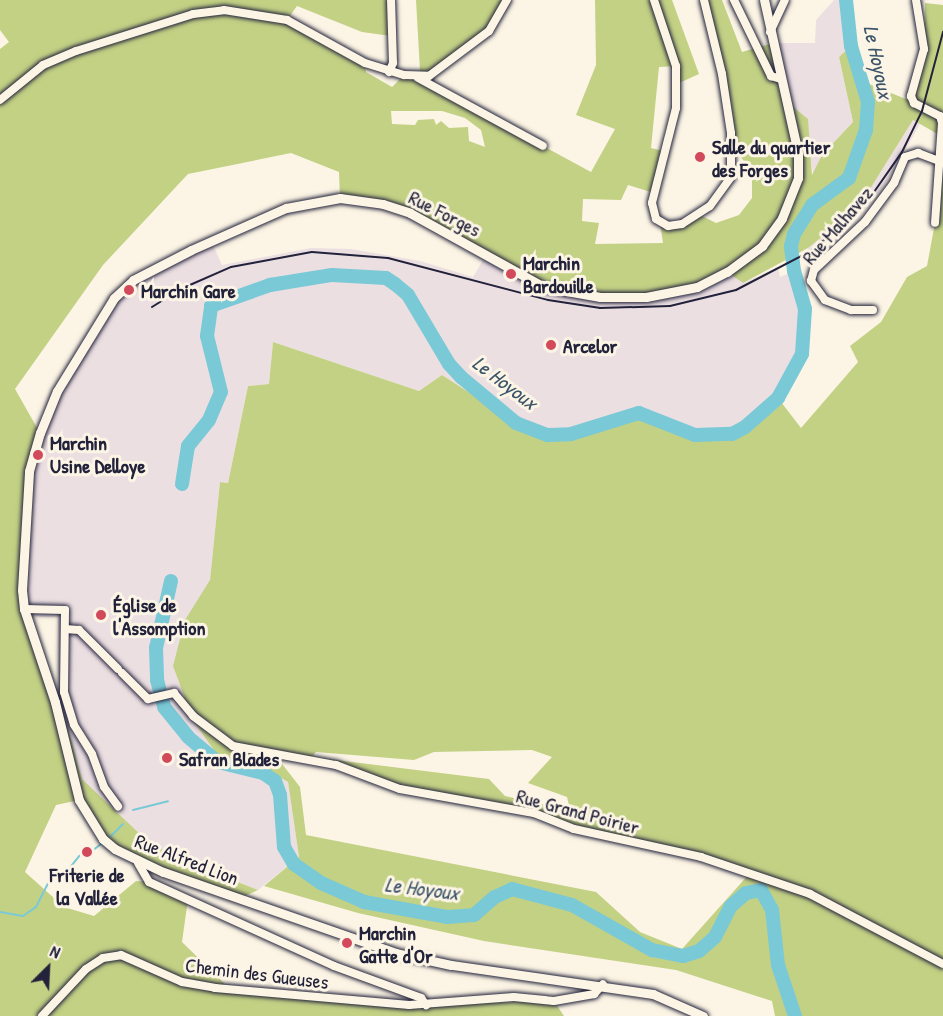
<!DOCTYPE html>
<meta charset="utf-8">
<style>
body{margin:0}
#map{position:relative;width:943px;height:1016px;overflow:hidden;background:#fcf5e5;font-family:"Patrick Hand",sans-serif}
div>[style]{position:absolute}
.built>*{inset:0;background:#ecdfe2}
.green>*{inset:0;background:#c3d185}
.stream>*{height:2px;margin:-1px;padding:0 1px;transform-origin:1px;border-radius:1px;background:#7ac9d6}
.river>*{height:14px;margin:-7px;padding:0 7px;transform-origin:7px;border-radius:7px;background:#7ac9d6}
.roads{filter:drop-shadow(0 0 2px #22223b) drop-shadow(0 0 2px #22223b)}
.minor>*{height:8px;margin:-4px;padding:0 4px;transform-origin:4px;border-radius:4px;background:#fcf5e5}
.major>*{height:9px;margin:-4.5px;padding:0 4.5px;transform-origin:4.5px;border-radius:4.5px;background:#fcf5e5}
.rail>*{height:2px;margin:-1px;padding:0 1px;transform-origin:1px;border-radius:1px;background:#22223b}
.dots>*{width:16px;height:16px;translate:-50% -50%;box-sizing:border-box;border:3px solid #fcf5e5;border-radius:50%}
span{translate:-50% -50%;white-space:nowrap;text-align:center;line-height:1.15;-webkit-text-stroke:6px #fcf5e5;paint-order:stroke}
.poi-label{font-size:20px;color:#22223b;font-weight:700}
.left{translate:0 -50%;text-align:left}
.street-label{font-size:20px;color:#22223b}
.water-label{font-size:21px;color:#3c546a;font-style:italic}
.north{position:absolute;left:18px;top:938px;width:60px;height:60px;-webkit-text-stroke:4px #fcf5e5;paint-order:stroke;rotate:24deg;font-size:16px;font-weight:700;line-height:24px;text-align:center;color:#22223b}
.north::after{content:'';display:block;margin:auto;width:21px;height:27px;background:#22223b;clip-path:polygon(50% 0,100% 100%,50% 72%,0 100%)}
</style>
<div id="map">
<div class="built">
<div style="clip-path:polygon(834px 0,846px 0,851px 46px,839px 57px,853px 122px,822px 155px,813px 175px,810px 153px,786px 101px,773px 43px,815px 43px,816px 20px)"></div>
<div style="clip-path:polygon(913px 120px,920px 124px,891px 175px,870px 203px,809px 258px,808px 248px,844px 219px,870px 189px)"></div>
<div style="clip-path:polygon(211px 241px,222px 265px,311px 248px,351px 249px,420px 261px,473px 277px,486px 255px,727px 272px,743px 283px,778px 267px,780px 277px,794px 271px,805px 309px,802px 354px,778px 398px,745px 427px,714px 436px,695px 435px,639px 413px,571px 434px,548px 435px,516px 423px,442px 375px,419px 391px,273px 342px,269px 384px,248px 386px,228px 483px,220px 482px,210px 580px,219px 757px,262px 767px,288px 782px,299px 857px,258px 890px,173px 856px,142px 836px,82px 779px,59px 695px,58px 617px,40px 617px,24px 609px,29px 471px,57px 391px,114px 298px,133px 280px)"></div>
</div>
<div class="green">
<div style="clip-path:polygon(evenodd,0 0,391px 0,391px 36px,362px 32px,297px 6px,287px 20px,365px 63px,366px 72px,392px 87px,404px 75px,418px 78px,591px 172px,615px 129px,576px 115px,596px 65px,595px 0,672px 0,699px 74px,677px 84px,676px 66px,659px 67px,651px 148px,667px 152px,654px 193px,628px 185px,621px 200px,583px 199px,582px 221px,599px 223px,595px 244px,663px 243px,660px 223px,668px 226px,698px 214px,716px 223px,739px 215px,752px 198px,752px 172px,732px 145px,704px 0,722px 0,742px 52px,773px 43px,786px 101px,808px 119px,812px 175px,822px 155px,853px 122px,839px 57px,851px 46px,862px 81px,913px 102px,924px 49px,925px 3px,943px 5px,943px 1016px,775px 1016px,772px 1001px,676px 970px,484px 941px,358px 913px,264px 886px,299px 857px,288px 782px,262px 767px,219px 757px,194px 722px,173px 666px,185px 620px,210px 580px,220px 482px,228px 483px,248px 386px,269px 384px,273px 342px,419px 391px,442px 375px,516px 423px,548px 435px,571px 434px,639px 413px,695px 435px,731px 434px,778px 398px,801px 428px,858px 362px,850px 346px,881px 322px,907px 277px,927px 266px,935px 223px,941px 136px,913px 120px,870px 189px,844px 219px,808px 248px,743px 283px,727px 272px,697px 287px,646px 297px,557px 291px,410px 213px,340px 198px,339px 172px,291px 153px,188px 174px,103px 265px,15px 389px,40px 433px,29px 471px,24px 609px,59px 695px,82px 779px,142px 836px,173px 856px,258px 890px,240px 898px,115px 849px,79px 800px,56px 805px,25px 872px,64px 907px,94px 916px,136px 881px,149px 882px,188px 899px,182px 942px,231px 990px,409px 1005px,554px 1001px,564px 1016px,0 1016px,0 49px,9px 42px,0 30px,0 0,391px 111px,442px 111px,465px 118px,481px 130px,485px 147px,469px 141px,468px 127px,449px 128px,441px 121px,436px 125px,434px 119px,418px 120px,415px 125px,392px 124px,391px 111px,0 0,532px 750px,552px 757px,528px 783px,567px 797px,570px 810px,505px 796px,489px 779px,312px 757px,316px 752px,414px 760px,434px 752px,532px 750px,0 0,280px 755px,336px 765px,435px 797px,534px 813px,750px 873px,682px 949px,640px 932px,596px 892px,306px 835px,300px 787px,279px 760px,280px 755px)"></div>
<div style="clip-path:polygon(416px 0,507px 0,499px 18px,429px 76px,420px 71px)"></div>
</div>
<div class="stream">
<div style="left:133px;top:810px;width:36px;rotate:-14deg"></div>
<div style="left:111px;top:836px;width:17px;rotate:-45deg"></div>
<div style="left:92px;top:851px;width:11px;rotate:-38deg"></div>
<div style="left:0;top:912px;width:23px;rotate:10deg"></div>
<div style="left:23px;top:916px;width:16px;rotate:-35deg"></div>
<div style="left:36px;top:907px;width:37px;rotate:-63deg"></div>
<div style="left:53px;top:874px;width:16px;rotate:-15deg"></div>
<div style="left:68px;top:870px;width:19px;rotate:-51deg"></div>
</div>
<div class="river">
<div style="left:182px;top:484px;width:38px;rotate:-81deg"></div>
<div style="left:188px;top:446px;width:33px;rotate:-51deg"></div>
<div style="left:209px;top:420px;width:30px;rotate:-67deg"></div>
<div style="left:221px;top:392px;width:58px;rotate:-104deg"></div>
<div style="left:207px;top:336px;width:30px;rotate:-82deg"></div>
<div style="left:211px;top:306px;width:63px;rotate:-19.6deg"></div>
<div style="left:270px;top:285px;width:63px;rotate:-9.2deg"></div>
<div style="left:332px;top:275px;width:54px;rotate:3.2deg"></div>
<div style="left:386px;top:278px;width:11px;rotate:34deg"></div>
<div style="left:395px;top:284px;width:17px;rotate:40deg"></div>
<div style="left:408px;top:295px;width:80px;rotate:59.3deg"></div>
<div style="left:449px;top:364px;width:18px;rotate:47deg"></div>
<div style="left:461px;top:377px;width:72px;rotate:39.9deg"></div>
<div style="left:516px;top:423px;width:34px;rotate:21deg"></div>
<div style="left:548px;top:435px;width:23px;rotate:-2deg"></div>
<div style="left:571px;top:434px;width:71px;rotate:-17.2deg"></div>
<div style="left:639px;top:413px;width:60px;rotate:21.4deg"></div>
<div style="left:695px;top:435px;width:37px;rotate:-2deg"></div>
<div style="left:732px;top:434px;width:15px;rotate:-28deg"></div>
<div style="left:745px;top:427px;width:44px;rotate:-41.3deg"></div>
<div style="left:778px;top:398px;width:50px;rotate:-61.4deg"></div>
<div style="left:802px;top:354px;width:45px;rotate:-86.2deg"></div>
<div style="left:805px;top:309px;width:40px;rotate:-106deg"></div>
<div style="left:794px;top:271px;width:25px;rotate:-97deg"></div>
<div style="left:791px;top:246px;width:12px;rotate:-76deg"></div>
<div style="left:794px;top:234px;width:34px;rotate:-58deg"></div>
<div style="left:812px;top:205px;width:46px;rotate:-36.1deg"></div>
<div style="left:849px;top:178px;width:51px;rotate:-70.5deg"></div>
<div style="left:866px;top:130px;width:28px;rotate:-86deg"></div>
<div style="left:868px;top:102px;width:59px;rotate:-106.9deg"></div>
<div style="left:851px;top:46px;width:46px;rotate:-96.2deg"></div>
<div style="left:171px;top:581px;width:69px;rotate:102.6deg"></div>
<div style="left:156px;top:648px;width:32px;rotate:88deg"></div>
<div style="left:157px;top:680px;width:28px;rotate:75deg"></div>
<div style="left:164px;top:707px;width:38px;rotate:51deg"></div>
<div style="left:188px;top:737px;width:39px;rotate:40deg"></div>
<div style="left:218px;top:762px;width:46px;rotate:13.7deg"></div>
<div style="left:263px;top:773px;width:14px;rotate:34deg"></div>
<div style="left:275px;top:781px;width:15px;rotate:70deg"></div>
<div style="left:280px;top:795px;width:52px;rotate:85.6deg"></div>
<div style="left:284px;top:847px;width:20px;rotate:60deg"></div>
<div style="left:294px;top:864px;width:33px;rotate:35deg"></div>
<div style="left:321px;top:883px;width:47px;rotate:23.8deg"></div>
<div style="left:364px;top:902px;width:84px;rotate:10.2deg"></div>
<div style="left:447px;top:917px;width:27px;rotate:-4deg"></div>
<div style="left:474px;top:915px;width:28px;rotate:-41deg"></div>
<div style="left:495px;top:897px;width:19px;rotate:-25deg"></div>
<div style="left:512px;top:889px;width:62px;rotate:14.9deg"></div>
<div style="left:572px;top:905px;width:92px;rotate:29.4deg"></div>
<div style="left:652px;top:950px;width:32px;rotate:11deg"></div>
<div style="left:683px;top:956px;width:17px;rotate:-17deg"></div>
<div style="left:699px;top:951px;width:21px;rotate:-41deg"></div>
<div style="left:715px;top:937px;width:35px;rotate:-63deg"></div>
<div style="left:731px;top:906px;width:20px;rotate:-41deg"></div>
<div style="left:746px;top:893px;width:15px;rotate:-11deg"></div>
<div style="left:761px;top:890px;width:23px;rotate:61deg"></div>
<div style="left:772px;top:910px;width:55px;rotate:83.8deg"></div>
<div style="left:778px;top:965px;width:54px;rotate:71.6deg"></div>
</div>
<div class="roads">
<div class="minor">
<div style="left:654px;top:0;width:70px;rotate:71.6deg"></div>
<div style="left:676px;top:66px;width:42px;rotate:90deg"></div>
<div style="left:676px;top:108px;width:98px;rotate:104.2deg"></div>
<div style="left:652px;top:203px;width:16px;rotate:76deg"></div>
<div style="left:656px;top:219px;width:14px;rotate:30deg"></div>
<div style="left:668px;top:226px;width:14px;rotate:-8deg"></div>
<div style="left:682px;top:224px;width:33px;rotate:-33deg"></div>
<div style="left:710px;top:206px;width:36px;rotate:-54deg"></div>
<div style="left:731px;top:177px;width:44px;rotate:-90deg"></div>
<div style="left:731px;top:133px;width:60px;rotate:-98.7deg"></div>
<div style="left:722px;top:74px;width:76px;rotate:-103.7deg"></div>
<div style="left:734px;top:0;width:85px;rotate:64deg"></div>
<div style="left:771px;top:76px;width:10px;rotate:17deg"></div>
<div style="left:916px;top:0;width:50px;rotate:80.7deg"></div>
<div style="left:924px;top:49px;width:49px;rotate:105.5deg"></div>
<div style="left:911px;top:96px;width:8px;rotate:67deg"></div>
<div style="left:914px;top:103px;width:29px;rotate:27deg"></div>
<div style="left:940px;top:116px;width:7px;rotate:74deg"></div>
<div style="left:942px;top:123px;width:100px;rotate:94deg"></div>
<div style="left:770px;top:32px;width:35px;rotate:-65deg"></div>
<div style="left:389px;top:72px;width:10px;rotate:-66deg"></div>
<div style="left:393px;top:63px;width:63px;rotate:-91.8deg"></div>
<div style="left:418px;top:78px;width:142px;rotate:28.5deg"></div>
<div style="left:0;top:100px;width:55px;rotate:-39.1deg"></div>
<div style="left:43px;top:65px;width:36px;rotate:-23deg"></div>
<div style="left:76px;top:51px;width:123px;rotate:-17.5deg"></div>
<div style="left:193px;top:14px;width:31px;rotate:-7deg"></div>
<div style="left:224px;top:10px;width:64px;rotate:9deg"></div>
<div style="left:287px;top:20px;width:89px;rotate:28.9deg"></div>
<div style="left:365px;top:63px;width:41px;rotate:17.1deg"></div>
<div style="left:404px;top:75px;width:25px;rotate:2deg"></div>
<div style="left:429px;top:76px;width:75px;rotate:-36.9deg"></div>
<div style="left:489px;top:31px;width:36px;rotate:-60deg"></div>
<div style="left:873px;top:310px;width:22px;rotate:180deg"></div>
<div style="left:851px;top:310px;width:28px;rotate:-159deg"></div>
<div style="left:825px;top:300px;width:24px;rotate:-126deg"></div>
<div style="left:811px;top:281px;width:11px;rotate:-75deg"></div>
<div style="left:814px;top:270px;width:70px;rotate:-43.3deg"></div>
<div style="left:865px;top:222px;width:49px;rotate:-53.4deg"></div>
<div style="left:894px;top:183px;width:28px;rotate:-67deg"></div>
<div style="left:905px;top:157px;width:14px;rotate:-17deg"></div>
<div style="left:918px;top:153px;width:22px;rotate:21deg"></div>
<div style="left:24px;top:609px;width:41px;rotate:1.4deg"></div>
<div style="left:65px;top:610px;width:82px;rotate:90.7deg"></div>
<div style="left:64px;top:692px;width:34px;rotate:73deg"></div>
<div style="left:74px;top:725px;width:34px;rotate:58deg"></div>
<div style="left:92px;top:754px;width:35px;rotate:70deg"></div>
<div style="left:104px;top:787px;width:24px;rotate:54deg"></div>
<div style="left:65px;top:629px;width:14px;rotate:4deg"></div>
<div style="left:79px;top:630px;width:55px;rotate:45deg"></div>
<div style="left:122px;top:673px;width:37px;rotate:45deg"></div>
<div style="left:148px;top:699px;width:27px;rotate:-13deg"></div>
<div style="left:174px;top:693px;width:30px;rotate:50deg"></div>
<div style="left:193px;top:716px;width:50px;rotate:36.9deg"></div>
<div style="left:233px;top:746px;width:105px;rotate:10.5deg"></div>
<div style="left:336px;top:765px;width:68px;rotate:20.6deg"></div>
<div style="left:400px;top:789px;width:136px;rotate:10.2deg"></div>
<div style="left:534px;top:813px;width:43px;rotate:21.8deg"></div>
<div style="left:574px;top:829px;width:130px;rotate:12.4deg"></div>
<div style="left:701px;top:857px;width:115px;rotate:18.7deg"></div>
<div style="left:810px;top:894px;width:150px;rotate:27.8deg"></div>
<div style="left:138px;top:863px;width:22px;rotate:60deg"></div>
<div style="left:149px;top:882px;width:203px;rotate:24.4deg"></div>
<div style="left:334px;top:966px;width:93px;rotate:20.2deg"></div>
<div style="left:421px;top:998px;width:9px;rotate:54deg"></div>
<div style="left:42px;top:1016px;width:64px;rotate:-46.9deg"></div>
<div style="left:86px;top:969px;width:20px;rotate:-33deg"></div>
<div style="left:103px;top:958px;width:18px;rotate:-9deg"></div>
<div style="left:121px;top:955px;width:67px;rotate:23.9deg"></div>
<div style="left:182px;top:982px;width:34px;rotate:10deg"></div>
<div style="left:215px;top:988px;width:195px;rotate:5deg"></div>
<div style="left:409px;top:1005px;width:105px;rotate:-4.4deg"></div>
<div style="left:514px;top:997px;width:40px;rotate:5.7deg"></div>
<div style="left:554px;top:1001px;width:41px;rotate:-9.9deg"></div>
<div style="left:594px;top:994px;width:13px;rotate:-48deg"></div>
</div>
<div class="major">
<div style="left:703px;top:1016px;width:55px;rotate:-156.3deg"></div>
<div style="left:653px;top:994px;width:204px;rotate:-171.8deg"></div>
<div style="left:451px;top:965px;width:56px;rotate:-167.7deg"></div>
<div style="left:396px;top:953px;width:247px;rotate:-160.8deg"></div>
<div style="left:163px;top:872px;width:53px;rotate:-154.4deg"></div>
<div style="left:115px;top:849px;width:16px;rotate:-140deg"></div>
<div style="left:103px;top:839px;width:46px;rotate:-121.6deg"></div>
<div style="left:79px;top:800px;width:101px;rotate:-103.8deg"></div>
<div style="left:55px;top:702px;width:98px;rotate:-108.4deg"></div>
<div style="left:24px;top:609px;width:19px;rotate:-96deg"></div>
<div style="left:22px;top:590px;width:119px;rotate:-86.6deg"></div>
<div style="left:29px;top:471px;width:40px;rotate:-74deg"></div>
<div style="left:40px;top:433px;width:45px;rotate:-68deg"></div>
<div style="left:57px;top:391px;width:109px;rotate:-58.5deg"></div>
<div style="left:114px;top:298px;width:26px;rotate:-43deg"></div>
<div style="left:133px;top:280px;width:65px;rotate:-27.3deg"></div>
<div style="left:191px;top:250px;width:104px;rotate:-23.9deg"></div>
<div style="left:286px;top:208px;width:55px;rotate:-10.5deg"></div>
<div style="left:340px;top:198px;width:43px;rotate:7.9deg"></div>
<div style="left:383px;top:204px;width:28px;rotate:18deg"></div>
<div style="left:410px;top:213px;width:153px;rotate:28.9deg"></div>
<div style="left:544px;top:287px;width:57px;rotate:10.1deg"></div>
<div style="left:600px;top:297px;width:46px"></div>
<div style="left:646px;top:297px;width:52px;rotate:-11.1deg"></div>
<div style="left:697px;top:287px;width:34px;rotate:-27deg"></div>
<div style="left:727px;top:272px;width:44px;rotate:-36.6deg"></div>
<div style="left:762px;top:246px;width:34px;rotate:-54deg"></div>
<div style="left:782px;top:218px;width:43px;rotate:-68.2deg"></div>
<div style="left:798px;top:178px;width:25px;rotate:-90deg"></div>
<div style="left:798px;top:153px;width:157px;rotate:-102.5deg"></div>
</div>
</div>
<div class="rail">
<div style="left:152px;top:307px;width:36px;rotate:-32deg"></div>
<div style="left:183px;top:288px;width:52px;rotate:-23.6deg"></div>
<div style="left:231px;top:267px;width:82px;rotate:-10.5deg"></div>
<div style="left:312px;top:252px;width:76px;rotate:4.5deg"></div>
<div style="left:388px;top:258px;width:165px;rotate:14.7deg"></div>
<div style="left:548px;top:300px;width:53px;rotate:8.7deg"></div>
<div style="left:600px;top:308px;width:70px;rotate:-1.6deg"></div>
<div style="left:670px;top:306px;width:68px;rotate:-13.6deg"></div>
<div style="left:736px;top:290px;width:82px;rotate:-27.5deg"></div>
<div style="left:809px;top:252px;width:45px;rotate:-38.7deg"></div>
<div style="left:844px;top:224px;width:44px;rotate:-46.8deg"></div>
<div style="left:874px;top:192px;width:49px;rotate:-55deg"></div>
<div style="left:902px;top:152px;width:46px;rotate:-64deg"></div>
<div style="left:922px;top:111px;width:82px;rotate:-75.1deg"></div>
</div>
<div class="dots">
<div style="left:700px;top:157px;background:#d1495b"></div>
<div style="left:511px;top:274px;background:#d1495b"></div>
<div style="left:129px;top:290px;background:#d1495b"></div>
<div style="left:551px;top:345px;background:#d1495b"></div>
<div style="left:38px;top:455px;background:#d1495b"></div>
<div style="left:101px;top:615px;background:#d1495b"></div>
<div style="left:167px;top:758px;background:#d1495b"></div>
<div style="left:87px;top:852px;background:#d1495b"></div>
<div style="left:347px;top:943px;background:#d1495b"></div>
</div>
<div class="poi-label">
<span class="left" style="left:712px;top:158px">Salle du quartier<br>des Forges</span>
<span class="left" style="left:523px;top:274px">Marchin<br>Bardouille</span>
<span class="left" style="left:141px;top:290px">Marchin Gare</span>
<span class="left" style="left:563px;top:345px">Arcelor</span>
<span class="left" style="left:50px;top:454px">Marchin<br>Usine Delloye</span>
<span class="left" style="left:113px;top:616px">Église de<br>l'Assomption</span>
<span class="left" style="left:179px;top:758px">Safran Blades</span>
<span style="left:87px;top:886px">Friterie de<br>la Vallée</span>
<span class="left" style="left:359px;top:944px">Marchin<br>Gatte d'Or</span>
</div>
<div class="street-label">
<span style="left:445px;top:213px;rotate:27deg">Rue Forges</span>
<span style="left:837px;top:225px;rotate:-49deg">Rue Malhavez</span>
<span style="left:578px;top:811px;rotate:15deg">Rue Grand Poirier</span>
<span style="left:187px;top:859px;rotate:21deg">Rue Alfred Lion</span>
<span style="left:257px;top:973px;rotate:7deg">Chemin des Gueuses</span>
</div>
<div class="water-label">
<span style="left:878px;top:62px;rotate:78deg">Le Hoyoux</span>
<span style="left:505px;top:383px;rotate:37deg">Le Hoyoux</span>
<span style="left:422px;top:889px;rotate:7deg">Le Hoyoux</span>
</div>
<div class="north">N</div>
</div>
